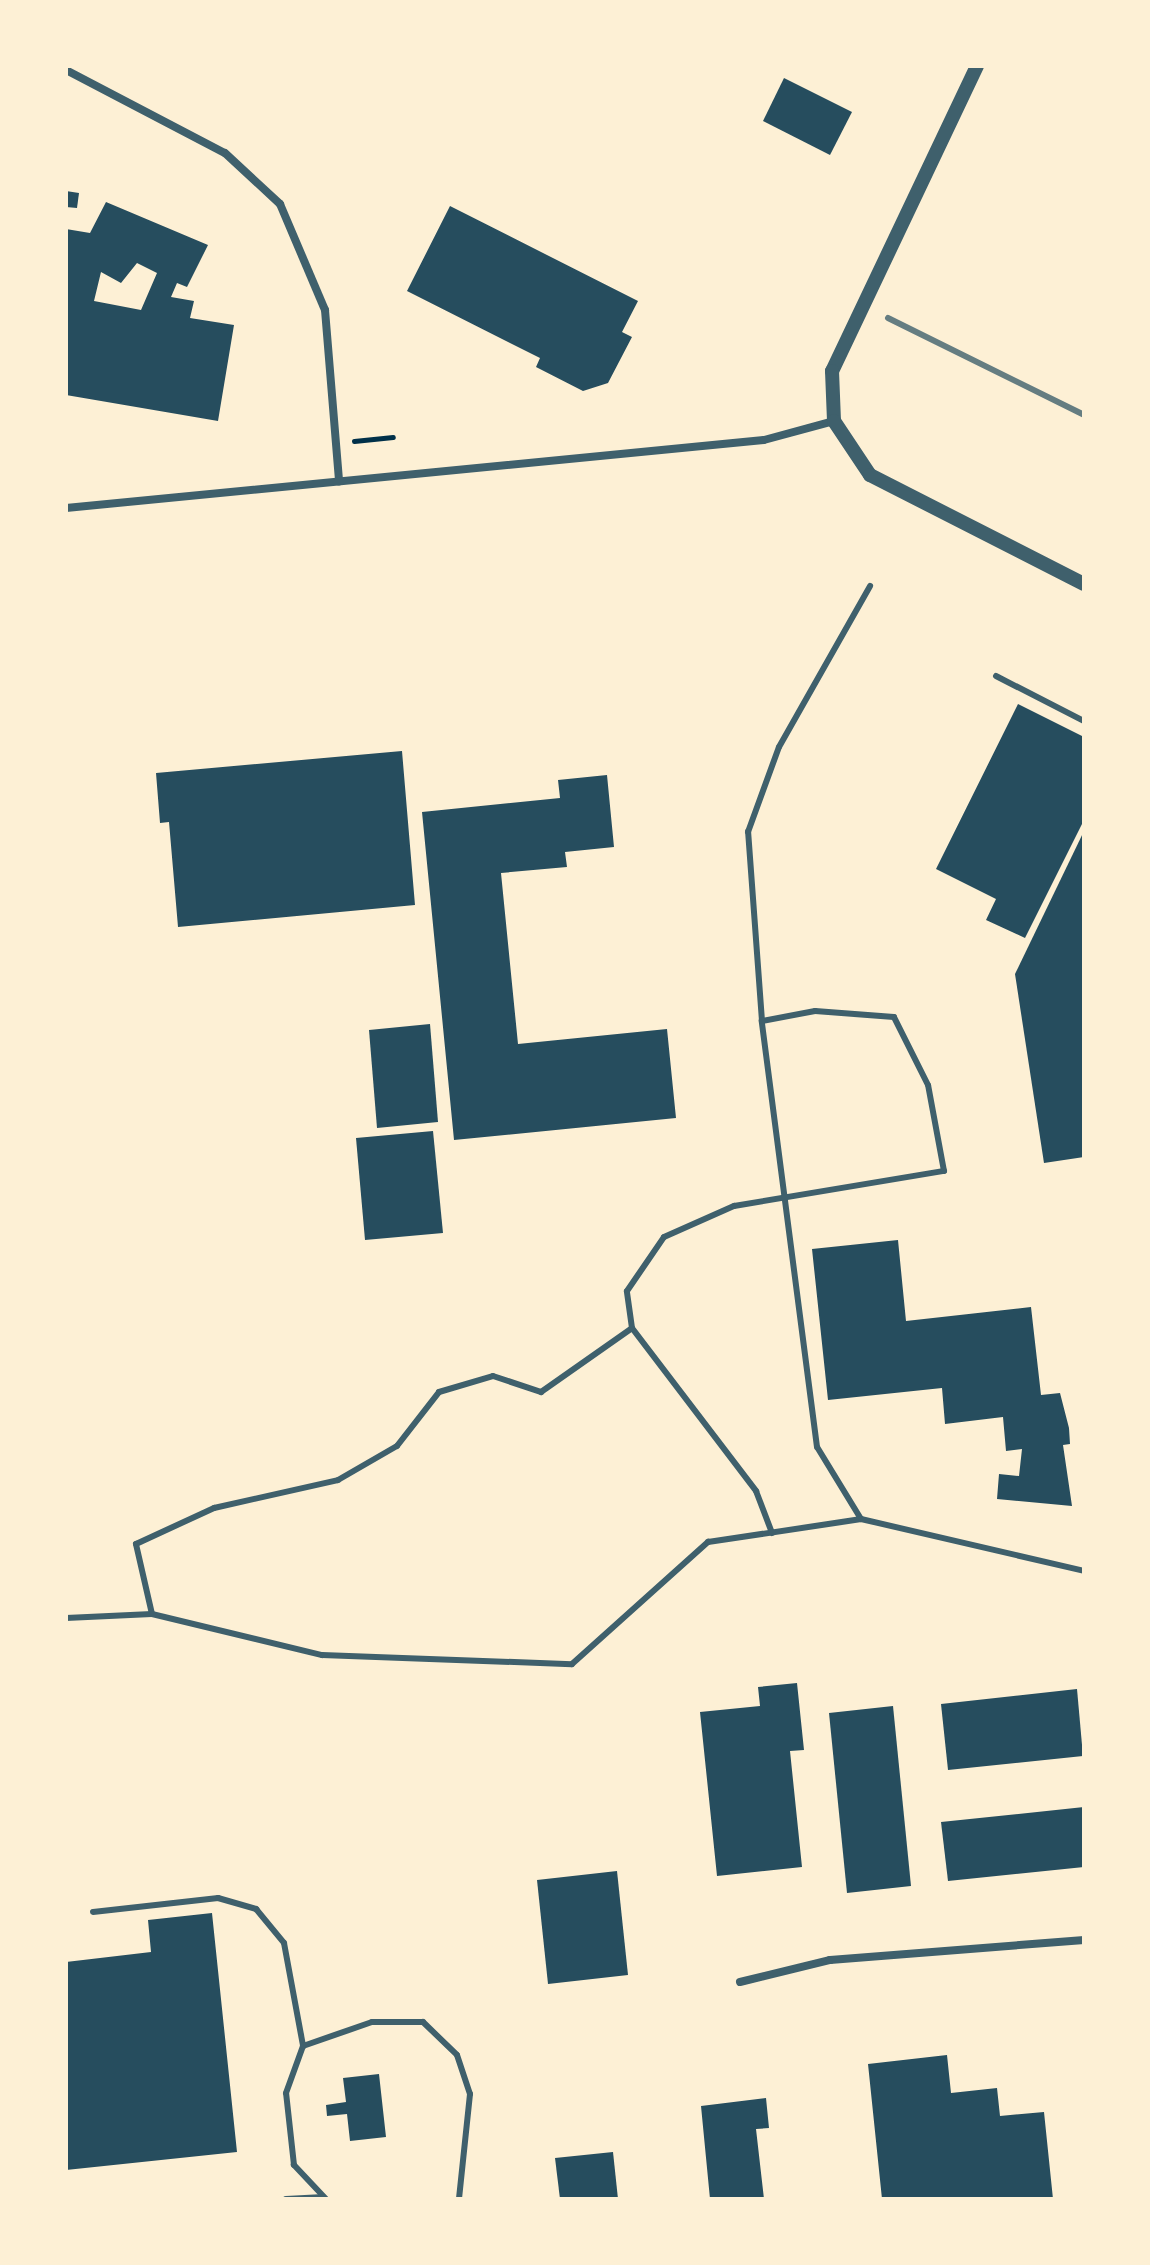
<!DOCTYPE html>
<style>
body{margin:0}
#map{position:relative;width:1150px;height:2265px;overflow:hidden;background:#fdf0d5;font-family:"Public Sans",sans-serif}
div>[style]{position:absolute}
.building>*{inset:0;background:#264d5e}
.path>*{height:5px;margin:-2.5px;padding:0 2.5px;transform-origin:2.5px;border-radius:2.5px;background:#003049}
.service>*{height:6px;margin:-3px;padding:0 3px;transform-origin:3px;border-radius:3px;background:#3f606c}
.minor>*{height:8px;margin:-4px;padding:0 4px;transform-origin:4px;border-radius:4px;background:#3f606c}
.tertiary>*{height:14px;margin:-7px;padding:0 7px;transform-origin:7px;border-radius:7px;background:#3f606c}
.rail>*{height:6px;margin:-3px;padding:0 3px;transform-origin:3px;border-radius:3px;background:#657d81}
span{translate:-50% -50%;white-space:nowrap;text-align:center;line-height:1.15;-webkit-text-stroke:8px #fdf0d5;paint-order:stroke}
.frame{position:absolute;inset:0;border:68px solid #fdf0d5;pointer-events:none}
</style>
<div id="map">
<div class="building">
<div style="clip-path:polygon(784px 78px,852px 112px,830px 155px,763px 121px)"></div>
<div style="clip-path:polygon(66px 191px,79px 193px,77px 208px,66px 207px)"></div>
<div style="clip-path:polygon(evenodd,106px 202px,208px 245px,187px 287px,177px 283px,171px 297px,194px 301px,190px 318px,234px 325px,218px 421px,66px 395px,66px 229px,90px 233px,106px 202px,137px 263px,157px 273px,141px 310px,94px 301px,101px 272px,121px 283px,137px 263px)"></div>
<div style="clip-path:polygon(450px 206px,638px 301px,622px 332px,632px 337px,608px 383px,583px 391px,536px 367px,540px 358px,407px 291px)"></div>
<div style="clip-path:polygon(1018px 704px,1084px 737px,1084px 820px,1025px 938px,986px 920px,996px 899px,936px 869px)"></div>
<div style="clip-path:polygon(402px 751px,415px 905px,178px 927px,169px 822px,160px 823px,156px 773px)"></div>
<div style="clip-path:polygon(607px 775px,614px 847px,565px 852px,567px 867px,501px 873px,518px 1044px,667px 1029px,676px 1118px,454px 1140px,422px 812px,560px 798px,558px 780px)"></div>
<div style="clip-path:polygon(1084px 831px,1084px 1157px,1044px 1163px,1015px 974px)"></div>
<div style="clip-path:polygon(430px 1024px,438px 1122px,377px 1128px,369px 1030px)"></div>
<div style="clip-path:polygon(433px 1131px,443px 1233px,365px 1240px,356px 1138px)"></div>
<div style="clip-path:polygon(898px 1240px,906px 1321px,1031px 1307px,1041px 1395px,1060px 1393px,1069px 1428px,1070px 1444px,1063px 1445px,1072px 1506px,997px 1499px,999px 1474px,1019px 1476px,1022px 1449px,1006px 1451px,1003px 1417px,945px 1424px,942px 1388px,828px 1400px,812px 1249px)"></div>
<div style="clip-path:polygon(797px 1683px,804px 1750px,790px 1751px,802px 1867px,717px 1876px,700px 1712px,760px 1706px,758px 1687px)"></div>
<div style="clip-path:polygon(1077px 1689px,1083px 1756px,948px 1770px,941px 1704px)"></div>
<div style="clip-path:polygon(893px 1706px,911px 1886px,847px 1893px,829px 1713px)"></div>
<div style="clip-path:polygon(1084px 1807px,1084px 1867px,948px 1881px,941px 1822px)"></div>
<div style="clip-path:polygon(617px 1871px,628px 1975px,548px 1984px,537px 1880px)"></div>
<div style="clip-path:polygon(212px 1913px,237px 2152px,66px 2170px,66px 1962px,151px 1952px,148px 1920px)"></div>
<div style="clip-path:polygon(947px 2055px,951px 2093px,997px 2088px,1000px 2116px,1044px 2112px,1053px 2199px,882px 2199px,868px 2064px)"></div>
<div style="clip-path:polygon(379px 2074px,386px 2137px,350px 2141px,347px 2114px,327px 2116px,326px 2105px,346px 2102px,343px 2078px)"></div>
<div style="clip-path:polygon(766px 2098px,769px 2128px,756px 2129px,764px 2199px,710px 2199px,701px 2106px)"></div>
<div style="clip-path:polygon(613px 2152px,618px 2199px,560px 2199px,555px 2158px)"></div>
</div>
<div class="path">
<div style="left:354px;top:441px;width:39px;rotate:-6deg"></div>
</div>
<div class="service">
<div style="left:996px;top:676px;width:99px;rotate:27.1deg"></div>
<div style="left:632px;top:1328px;width:205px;rotate:52.7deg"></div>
<div style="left:756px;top:1491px;width:45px;rotate:69.1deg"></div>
<div style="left:861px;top:1519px;width:84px;rotate:-121.4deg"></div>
<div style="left:817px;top:1447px;width:430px;rotate:-97.4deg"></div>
<div style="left:762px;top:1021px;width:190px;rotate:-94.2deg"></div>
<div style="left:748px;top:832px;width:90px;rotate:-70deg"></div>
<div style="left:779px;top:747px;width:185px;rotate:-60.5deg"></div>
<div style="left:152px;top:1614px;width:72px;rotate:-102.9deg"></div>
<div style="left:136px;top:1544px;width:86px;rotate:-24.8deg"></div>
<div style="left:214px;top:1508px;width:127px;rotate:-12.7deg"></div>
<div style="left:338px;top:1480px;width:68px;rotate:-30deg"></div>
<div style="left:397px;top:1446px;width:68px;rotate:-52.1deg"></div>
<div style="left:439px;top:1392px;width:56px;rotate:-16.5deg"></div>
<div style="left:493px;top:1376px;width:51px;rotate:18.4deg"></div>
<div style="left:541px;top:1392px;width:111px;rotate:-35.1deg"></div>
<div style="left:632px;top:1328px;width:37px;rotate:-98deg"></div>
<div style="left:627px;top:1291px;width:65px;rotate:-55.6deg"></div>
<div style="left:664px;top:1237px;width:77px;rotate:-23.9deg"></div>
<div style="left:734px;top:1206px;width:213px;rotate:-9.5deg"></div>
<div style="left:944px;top:1171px;width:87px;rotate:-100.5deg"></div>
<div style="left:928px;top:1085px;width:76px;rotate:-116.6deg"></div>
<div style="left:894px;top:1017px;width:79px;rotate:-175.7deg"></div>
<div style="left:815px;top:1011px;width:54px;rotate:169.3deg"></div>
<div style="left:66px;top:1618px;width:86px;rotate:-2.7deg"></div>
<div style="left:152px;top:1614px;width:175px;rotate:13.6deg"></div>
<div style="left:322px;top:1655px;width:250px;rotate:2.1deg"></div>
<div style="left:572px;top:1664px;width:183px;rotate:-41.9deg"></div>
<div style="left:708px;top:1542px;width:155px;rotate:-8.5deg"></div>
<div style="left:861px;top:1519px;width:229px;rotate:13.1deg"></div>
<div style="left:93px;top:1912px;width:126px;rotate:-6.4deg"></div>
<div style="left:218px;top:1898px;width:40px;rotate:16deg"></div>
<div style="left:256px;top:1909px;width:44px;rotate:50.5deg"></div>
<div style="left:284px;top:1943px;width:105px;rotate:79.5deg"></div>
<div style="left:286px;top:2199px;width:33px;rotate:-3deg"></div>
<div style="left:326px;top:2199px;width:47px;rotate:-133.3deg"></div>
<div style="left:294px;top:2165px;width:72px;rotate:-96.3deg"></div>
<div style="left:286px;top:2093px;width:50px;rotate:-70.1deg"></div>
<div style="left:303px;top:2046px;width:73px;rotate:-19.2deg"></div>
<div style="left:372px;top:2022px;width:51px"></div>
<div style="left:423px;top:2022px;width:47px;rotate:44.1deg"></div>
<div style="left:457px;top:2055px;width:41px;rotate:71.6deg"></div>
<div style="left:470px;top:2094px;width:106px;rotate:96deg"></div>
</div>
<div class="minor">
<div style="left:66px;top:70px;width:179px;rotate:27.6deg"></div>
<div style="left:225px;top:153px;width:75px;rotate:42.8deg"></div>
<div style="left:280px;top:204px;width:115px;rotate:67deg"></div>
<div style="left:325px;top:310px;width:172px;rotate:85.3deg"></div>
<div style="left:66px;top:508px;width:701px;rotate:-5.56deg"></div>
<div style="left:764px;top:440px;width:73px;rotate:-15.2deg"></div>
<div style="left:740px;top:1982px;width:93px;rotate:-13.7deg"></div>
<div style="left:830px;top:1960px;width:255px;rotate:-4.5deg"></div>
</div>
<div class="tertiary">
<div style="left:977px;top:66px;width:338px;rotate:115.4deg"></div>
<div style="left:832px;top:371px;width:50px;rotate:87.7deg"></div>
<div style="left:834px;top:421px;width:65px;rotate:56.3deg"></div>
<div style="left:870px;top:475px;width:240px;rotate:27deg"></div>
</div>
<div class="rail">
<div style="left:888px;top:318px;width:219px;rotate:26.3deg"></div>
</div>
<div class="frame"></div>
</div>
